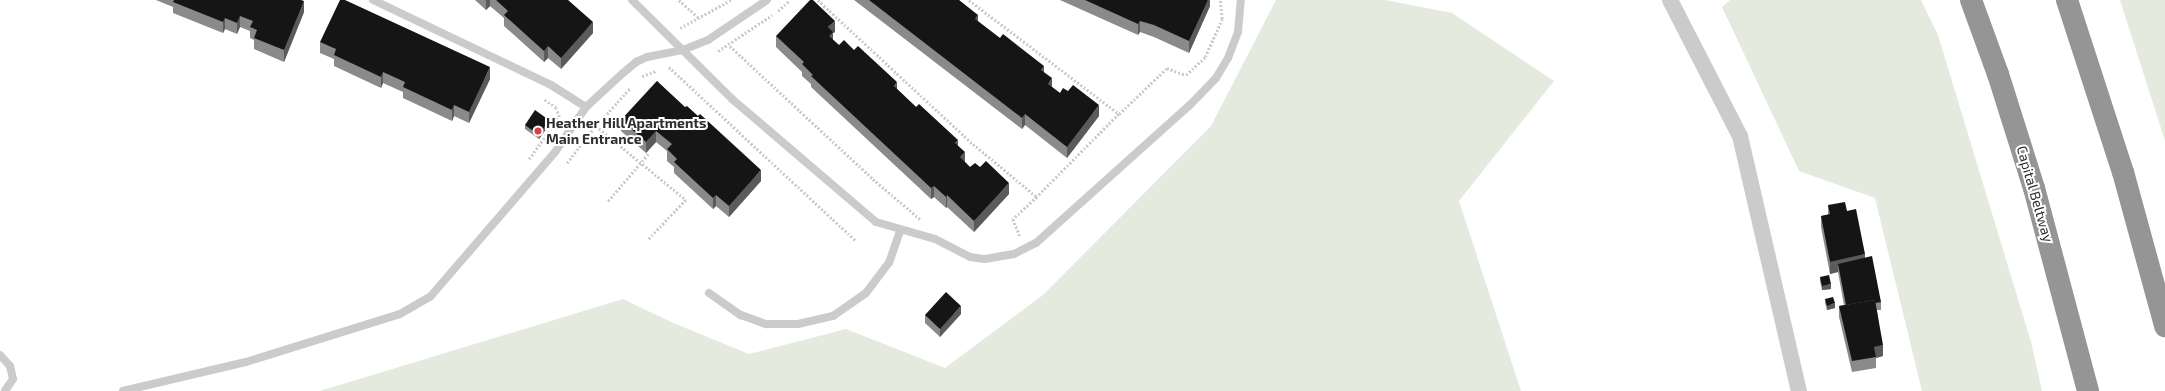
<!DOCTYPE html>
<style>
body{margin:0}
#map{position:relative;width:2165px;height:391px;overflow:hidden;background:#fff;font-family:"Exo 2",sans-serif}
div>[style]{position:absolute}
.green>*{inset:0;background:#e4eadd}
.path>*{height:2.5px;margin-top:-1.25px;transform-origin:0;background:repeating-linear-gradient(90deg,#cbcbcb 0 2px,transparent 0 4px)}
.lane>*{height:8px;margin:-4px;padding:0 4px;transform-origin:4px;border-radius:4px;background:#cbcbcb}
.street>*{height:16px;margin:-8px;padding:0 8px;transform-origin:8px;border-radius:8px;background:#cbcbcb}
.highway>*{height:22px;margin:-11px;padding:0 11px;transform-origin:11px;border-radius:11px;background:#959595}
.wall>*{inset:0;background:#8a8a8a}
.shaded-wall>*{inset:0;background:#5b5b5b}
.building>*{inset:0;background:#151515}
.dots>*{width:11px;height:11px;translate:-50% -50%;box-sizing:border-box;border:2px solid #fff;border-radius:50%}
span{translate:-50% -50%;white-space:nowrap;text-align:center;line-height:1.15;-webkit-text-stroke:4px #fff;paint-order:stroke}
.poi-label{font-size:14px;color:#2e2e2e;font-weight:700}
.left{translate:0 -50%;text-align:left}
.street-label{font-size:14px;color:#2e2e2e}
</style>
<div id="map">
<div class="green">
<div style="clip-path:polygon(1276px 0,1385px 0,1452px 13px,1554px 81px,1459px 201px,1521px 391px,320px 391px,623px 299px,671px 322px,749px 354px,846px 329px,945px 368px,1043px 295px,1211px 126px)"></div>
<div style="clip-path:polygon(1730px 0,1921px 0,1938px 35px,2031px 342px,2042px 391px,1922px 391px,1875px 198px,1799px 171px,1722px 7px)"></div>
<div style="clip-path:polygon(2120px 0,2165px 0,2165px 141px)"></div>
</div>
<div class="path">
<div style="left:679px;top:0;width:27px;rotate:42deg"></div>
<div style="left:818px;top:0;width:212px;rotate:42.9deg"></div>
<div style="left:973px;top:144px;width:83px;rotate:39.6deg"></div>
<div style="left:1037px;top:197px;width:33px;rotate:137deg"></div>
<div style="left:1013px;top:219px;width:18px;rotate:68deg"></div>
<div style="left:969px;top:0;width:188px;rotate:37.2deg"></div>
<div style="left:1119px;top:114px;width:117px;rotate:134.7deg"></div>
<div style="left:778px;top:11px;width:16px;rotate:-43deg"></div>
<div style="left:680px;top:28px;width:58px;rotate:-28.8deg"></div>
<div style="left:730px;top:46px;width:195px;rotate:42.9deg"></div>
<div style="left:873px;top:179px;width:62px;rotate:40.4deg"></div>
<div style="left:718px;top:51px;width:65px;rotate:-33.7deg"></div>
<div style="left:669px;top:67px;width:255px;rotate:42.9deg"></div>
<div style="left:642px;top:76px;width:15px;rotate:-20deg"></div>
<div style="left:1119px;top:114px;width:66px;rotate:-43.8deg"></div>
<div style="left:1167px;top:68px;width:20px;rotate:20deg"></div>
<div style="left:1186px;top:75px;width:26px;rotate:-43deg"></div>
<div style="left:1205px;top:57px;width:42px;rotate:-65.9deg"></div>
<div style="left:1222px;top:19px;width:19px;rotate:-96deg"></div>
<div style="left:596px;top:126px;width:117px;rotate:39.4deg"></div>
<div style="left:686px;top:200px;width:54px;rotate:133.5deg"></div>
<div style="left:529px;top:159px;width:52px;rotate:-54.5deg"></div>
<div style="left:559px;top:117px;width:9px;rotate:-108deg"></div>
<div style="left:556px;top:108px;width:16px;rotate:-145deg"></div>
<div style="left:567px;top:163px;width:35px;rotate:-53deg"></div>
<div style="left:588px;top:135px;width:63px;rotate:-48.2deg"></div>
<div style="left:608px;top:201px;width:62px;rotate:-49.6deg"></div>
</div>
<div class="lane">
<div style="left:373px;top:0;width:197px;rotate:25.5deg"></div>
<div style="left:551px;top:85px;width:41px;rotate:32.2deg"></div>
<div style="left:632px;top:0;width:141px;rotate:44.7deg"></div>
<div style="left:732px;top:99px;width:189px;rotate:40.5deg"></div>
<div style="left:876px;top:222px;width:61px;rotate:16.1deg"></div>
<div style="left:935px;top:239px;width:39px;rotate:27deg"></div>
<div style="left:970px;top:257px;width:15px;rotate:8deg"></div>
<div style="left:985px;top:259px;width:29px;rotate:-10deg"></div>
<div style="left:1014px;top:254px;width:25px;rotate:-27deg"></div>
<div style="left:1036px;top:243px;width:207px;rotate:-41.9deg"></div>
<div style="left:1190px;top:105px;width:37px;rotate:-46deg"></div>
<div style="left:1216px;top:78px;width:23px;rotate:-59deg"></div>
<div style="left:1228px;top:58px;width:28px;rotate:-69deg"></div>
<div style="left:1238px;top:32px;width:32px;rotate:-85deg"></div>
<div style="left:709px;top:293px;width:39px;rotate:35deg"></div>
<div style="left:741px;top:315px;width:27px;rotate:20deg"></div>
<div style="left:766px;top:324px;width:32px"></div>
<div style="left:798px;top:324px;width:36px;rotate:-13deg"></div>
<div style="left:833px;top:316px;width:40px;rotate:-34.9deg"></div>
<div style="left:866px;top:293px;width:38px;rotate:-53deg"></div>
<div style="left:889px;top:263px;width:34px;rotate:-71deg"></div>
<div style="left:0;top:355px;width:15px;rotate:48deg"></div>
<div style="left:10px;top:366px;width:13px;rotate:77deg"></div>
<div style="left:13px;top:379px;width:14px;rotate:124deg"></div>
<div style="left:123px;top:391px;width:126px;rotate:-13.3deg"></div>
<div style="left:246px;top:362px;width:161px;rotate:-17.3deg"></div>
<div style="left:400px;top:314px;width:34px;rotate:-30deg"></div>
<div style="left:430px;top:297px;width:191px;rotate:-49.2deg"></div>
<div style="left:555px;top:152px;width:55px;rotate:-55.4deg"></div>
<div style="left:586px;top:107px;width:50px;rotate:-42.6deg"></div>
<div style="left:623px;top:73px;width:17px;rotate:-40deg"></div>
<div style="left:636px;top:62px;width:12px;rotate:-24deg"></div>
<div style="left:647px;top:57px;width:37px;rotate:-11deg"></div>
<div style="left:683px;top:50px;width:27px;rotate:-22deg"></div>
<div style="left:708px;top:40px;width:71px;rotate:-34.1deg"></div>
</div>
<div class="street">
<div style="left:1670px;top:0;width:153px;rotate:62.8deg"></div>
<div style="left:1740px;top:136px;width:262px;rotate:77deg"></div>
</div>
<div class="highway">
<div style="left:1971px;top:0;width:79px;rotate:70deg"></div>
<div style="left:1998px;top:74px;width:120px;rotate:72.5deg"></div>
<div style="left:2034px;top:188px;width:210px;rotate:75.1deg"></div>
<div style="left:2067px;top:0;width:181px;rotate:72deg"></div>
<div style="left:2123px;top:172px;width:160px;rotate:74.7deg"></div>
</div>
<div class="wall">
<div style="clip-path:polygon(156px 0,301px 0,304px 12px,284px 62px,254px 49px,254px 40px,250px 38px,250px 31px,240px 27px,237px 34px,225px 29px,223px 33px,173px 13px,173px 7px)"></div>
<div style="clip-path:polygon(475px 0,568px 0,593px 33px,561px 69px,548px 58px,544px 62px,504px 26px,504px 18px,490px 6px,486px 10px)"></div>
<div style="clip-path:polygon(854px 0,959px 0,978px 21px,1044px 73px,1052px 87px,1060px 93px,1099px 116px,1067px 158px,1025px 125px,1022px 129px)"></div>
<div style="clip-path:polygon(1060px 0,1210px 0,1210px 6px,1189px 53px,1154px 37px,1140px 32px,1138px 35px)"></div>
<div style="clip-path:polygon(835px 32px,833px 33px,833px 40px,839px 45px,897px 89px,958px 146px,965px 162px,970px 167px,1009px 194px,974px 232px,947px 207px,946px 208px,934px 197px,931px 199px,811px 87px,811px 84px,802px 76px,802px 72px,776px 47px,776px 36px)"></div>
<div style="clip-path:polygon(320px 42px,490px 79px,469px 123px,454px 116px,452px 121px,403px 98px,403px 92px,383px 83px,381px 88px,334px 66px,334px 59px,320px 53px)"></div>
<div style="clip-path:polygon(657px 81px,761px 181px,729px 217px,716px 206px,713px 209px,674px 173px,674px 167px,667px 161px,667px 151px,656px 142px,646px 153px,621px 131px,621px 120px)"></div>
<div style="clip-path:polygon(525px 125px,549px 125px,539px 139px,525px 129px)"></div>
<div style="clip-path:polygon(1828px 205px,1847px 211px,1881px 302px,1881px 310px,1877px 310px,1883px 356px,1876px 358px,1876px 368px,1852px 372px,1839px 317px,1839px 306px,1844px 305px,1838px 272px,1830px 274px,1821px 227px,1821px 216px,1828px 215px)"></div>
<div style="clip-path:polygon(1820px 277px,1831px 289px,1822px 290px,1820px 281px)"></div>
<div style="clip-path:polygon(1825px 299px,1835px 308px,1827px 310px,1825px 303px)"></div>
<div style="clip-path:polygon(961px 314px,940px 337px,925px 323px,925px 315px)"></div>
</div>
<div class="shaded-wall">
<div style="clip-path:polygon(486px 0,490px 0,490px 6px,486px 10px)"></div>
<div style="clip-path:polygon(1208px 0,1210px 0,1210px 6px,1189px 53px,1189px 41px)"></div>
<div style="clip-path:polygon(304px 1px,304px 12px,284px 62px,284px 50px)"></div>
<div style="clip-path:polygon(978px 15px,978px 26px,975px 19px)"></div>
<div style="clip-path:polygon(240px 16px,240px 27px,237px 34px,237px 23px)"></div>
<div style="clip-path:polygon(225px 18px,225px 29px,223px 33px,223px 22px)"></div>
<div style="clip-path:polygon(835px 21px,835px 32px,833px 33px,833px 43px,829px 47px,828px 27px)"></div>
<div style="clip-path:polygon(1140px 21px,1140px 32px,1138px 35px,1138px 24px)"></div>
<div style="clip-path:polygon(593px 22px,593px 33px,561px 69px,561px 58px)"></div>
<div style="clip-path:polygon(548px 46px,548px 58px,544px 62px,544px 51px)"></div>
<div style="clip-path:polygon(1044px 66px,1044px 78px,1041px 70px)"></div>
<div style="clip-path:polygon(490px 67px,490px 79px,469px 123px,469px 112px)"></div>
<div style="clip-path:polygon(383px 72px,383px 83px,381px 88px,381px 77px)"></div>
<div style="clip-path:polygon(1052px 78px,1052px 90px,1048px 84px)"></div>
<div style="clip-path:polygon(897px 82px,897px 93px,894px 86px)"></div>
<div style="clip-path:polygon(454px 105px,454px 116px,452px 121px,452px 110px)"></div>
<div style="clip-path:polygon(1099px 105px,1099px 116px,1067px 158px,1067px 147px)"></div>
<div style="clip-path:polygon(1025px 114px,1025px 125px,1022px 129px,1022px 118px)"></div>
<div style="clip-path:polygon(549px 120px,549px 125px,539px 139px,539px 135px)"></div>
<div style="clip-path:polygon(656px 131px,656px 142px,646px 153px,646px 142px)"></div>
<div style="clip-path:polygon(958px 140px,958px 151px,955px 143px)"></div>
<div style="clip-path:polygon(965px 152px,965px 163px,960px 157px)"></div>
<div style="clip-path:polygon(761px 170px,761px 181px,729px 217px,729px 206px)"></div>
<div style="clip-path:polygon(1009px 183px,1009px 194px,974px 232px,974px 221px)"></div>
<div style="clip-path:polygon(934px 186px,934px 197px,931px 199px,931px 188px)"></div>
<div style="clip-path:polygon(716px 195px,716px 206px,713px 209px,713px 198px)"></div>
<div style="clip-path:polygon(947px 195px,947px 207px,946px 208px,946px 197px)"></div>
<div style="clip-path:polygon(1865px 254px,1865px 265px,1838px 264px,1838px 272px,1830px 274px,1830px 262px)"></div>
<div style="clip-path:polygon(1831px 284px,1831px 289px,1822px 290px,1822px 286px)"></div>
<div style="clip-path:polygon(1835px 303px,1835px 308px,1827px 310px,1827px 306px)"></div>
<div style="clip-path:polygon(961px 306px,961px 314px,940px 337px,940px 329px)"></div>
<div style="clip-path:polygon(1883px 345px,1883px 356px,1876px 358px,1874px 347px)"></div>
</div>
<div class="building">
<div style="clip-path:polygon(174px 0,301px 0,304px 1px,284px 50px,254px 38px,257px 30px,250px 27px,253px 21px,240px 16px,237px 23px,225px 18px,223px 22px,173px 2px)"></div>
<div style="clip-path:polygon(340px 0,345px 0,490px 67px,469px 112px,454px 105px,452px 110px,403px 87px,405px 82px,383px 72px,381px 77px,334px 55px,336px 49px,320px 42px)"></div>
<div style="clip-path:polygon(496px 0,568px 0,593px 22px,561px 58px,548px 46px,544px 51px,504px 15px,508px 11px)"></div>
<div style="clip-path:polygon(810px 0,813px 0,835px 21px,828px 27px,833px 32px,829px 36px,839px 45px,844px 40px,854px 50px,858px 46px,897px 82px,894px 86px,916px 107px,919px 104px,958px 140px,955px 143px,965px 152px,960px 157px,970px 167px,975px 163px,980px 167px,986px 161px,1009px 183px,974px 221px,947px 195px,946px 197px,934px 186px,931px 188px,811px 76px,813px 75px,802px 64px,804px 62px,776px 36px)"></div>
<div style="clip-path:polygon(869px 0,959px 0,978px 15px,975px 19px,1000px 38px,1003px 34px,1044px 66px,1041px 70px,1052px 78px,1048px 84px,1060px 93px,1063px 88px,1068px 91px,1073px 85px,1099px 105px,1067px 147px,1025px 114px,1022px 118px)"></div>
<div style="clip-path:polygon(1085px 0,1208px 0,1189px 41px,1154px 25px,1140px 21px,1138px 24px)"></div>
<div style="clip-path:polygon(657px 81px,685px 107px,687px 106px,698px 116px,700px 114px,761px 170px,729px 206px,716px 195px,713px 198px,674px 162px,677px 159px,667px 149px,672px 144px,656px 131px,646px 142px,621px 120px)"></div>
<div style="clip-path:polygon(535px 110px,549px 120px,539px 135px,525px 125px)"></div>
<div style="clip-path:polygon(1845px 202px,1847px 211px,1856px 209px,1865px 254px,1830px 262px,1821px 216px,1830px 214px,1828px 205px)"></div>
<div style="clip-path:polygon(1872px 256px,1881px 302px,1875px 303px,1875px 300px,1846px 305px,1838px 264px)"></div>
<div style="clip-path:polygon(1829px 275px,1831px 284px,1822px 286px,1820px 277px)"></div>
<div style="clip-path:polygon(946px 292px,961px 306px,940px 329px,925px 315px)"></div>
<div style="clip-path:polygon(1833px 297px,1835px 303px,1827px 306px,1825px 299px)"></div>
<div style="clip-path:polygon(1875px 300px,1883px 345px,1874px 347px,1876px 357px,1852px 361px,1839px 306px)"></div>
</div>
<div class="dots">
<div style="left:538px;top:131px;background:#d54146"></div>
</div>
<div class="poi-label">
<span class="left" style="left:546px;top:131px">Heather Hill Apartments<br>Main Entrance</span>
</div>
<div class="street-label">
<span style="left:2035px;top:194px;rotate:74deg">Capital Beltway</span>
</div>
</div>
